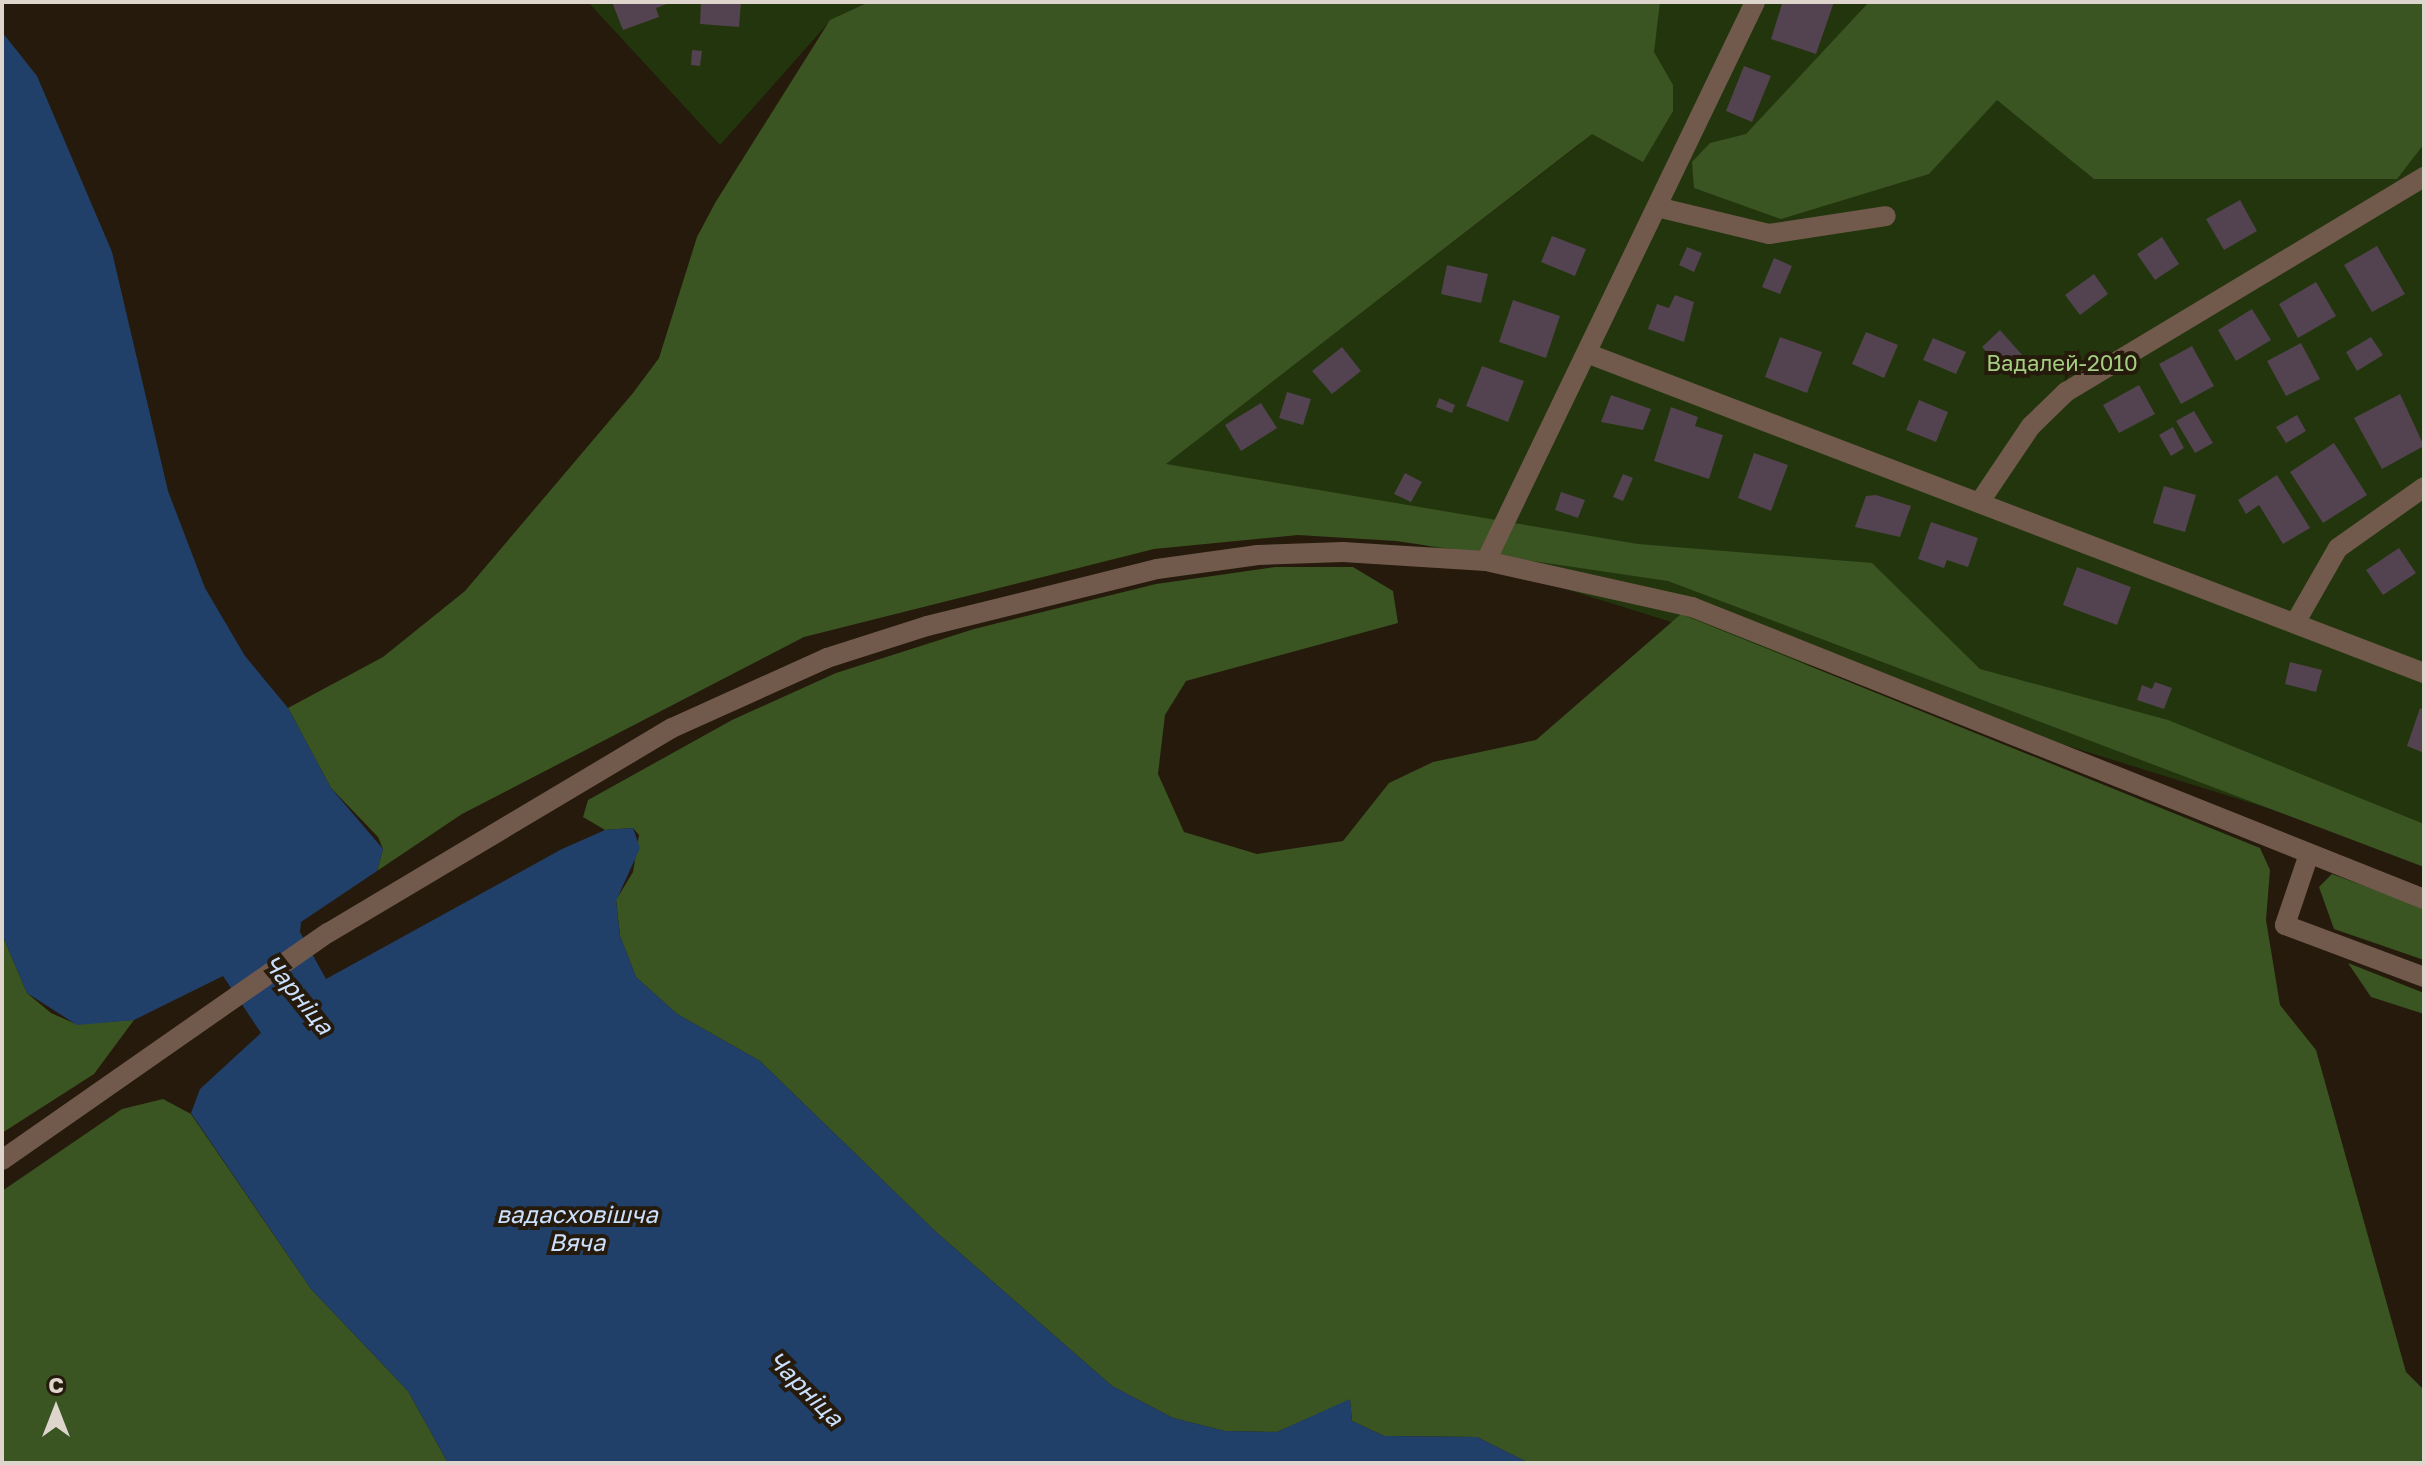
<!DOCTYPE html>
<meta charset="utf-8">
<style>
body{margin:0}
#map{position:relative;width:2426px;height:1465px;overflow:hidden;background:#251a0b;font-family:"Golos Text",sans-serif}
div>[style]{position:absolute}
.green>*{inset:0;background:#22350d}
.forest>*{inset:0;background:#3a5422}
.water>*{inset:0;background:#20406a}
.building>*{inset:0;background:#534250}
.minor>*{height:20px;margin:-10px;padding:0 10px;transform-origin:10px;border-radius:10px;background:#715a4c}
span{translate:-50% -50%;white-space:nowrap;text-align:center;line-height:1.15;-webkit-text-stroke:8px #251a0b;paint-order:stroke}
.park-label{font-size:22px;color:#a5ce82}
.water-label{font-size:24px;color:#cbe0fc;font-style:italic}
.frame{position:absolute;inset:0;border:4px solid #ded6cc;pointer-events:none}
.north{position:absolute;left:16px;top:1369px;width:80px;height:80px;-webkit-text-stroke:6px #251a0b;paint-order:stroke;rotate:0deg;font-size:22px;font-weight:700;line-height:32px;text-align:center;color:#ded6cc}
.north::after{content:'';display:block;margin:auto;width:28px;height:36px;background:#ded6cc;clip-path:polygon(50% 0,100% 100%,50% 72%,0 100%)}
</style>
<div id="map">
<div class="green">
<div style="clip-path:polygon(588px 2px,869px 2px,830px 21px,720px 145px)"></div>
<div style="clip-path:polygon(1617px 2px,2424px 2px,2424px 857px,1165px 464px,1580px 144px)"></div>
</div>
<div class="forest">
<div style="clip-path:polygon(869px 2px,1660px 2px,1654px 52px,1673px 85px,1673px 111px,1643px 162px,1592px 134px,1166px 464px,1638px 544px,1872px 563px,1980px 669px,2168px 720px,2424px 824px,2424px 867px,1668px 581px,1396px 541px,1298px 535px,1154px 549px,804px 637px,462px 814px,377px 871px,383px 849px,378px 837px,331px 788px,288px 708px,383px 657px,465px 591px,633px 393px,659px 358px,697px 237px,715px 203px,830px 20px)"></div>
<div style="clip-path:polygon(1869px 2px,2424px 2px,2424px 144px,2397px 179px,2094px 179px,1997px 100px,1929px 174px,1781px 219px,1694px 188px,1692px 162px,1710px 143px,1746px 134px)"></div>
<div style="clip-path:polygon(1275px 567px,1353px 567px,1393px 591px,1398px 623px,1186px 681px,1165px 715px,1158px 774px,1184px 832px,1257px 854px,1343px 841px,1389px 783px,1433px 762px,1536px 740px,1681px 614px,2260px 848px,2270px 870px,2266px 920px,2280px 1005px,2316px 1050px,2406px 1372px,2424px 1390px,2424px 1463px,1529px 1463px,1477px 1437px,1384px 1436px,1352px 1421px,1350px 1400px,1277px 1432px,1225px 1431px,1173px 1418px,1112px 1386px,936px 1232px,760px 1061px,677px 1014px,636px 977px,620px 936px,616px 900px,633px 872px,639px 835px,633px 828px,605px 830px,583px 817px,588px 800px,732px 720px,836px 673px,974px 629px,1156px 584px)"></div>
<div style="clip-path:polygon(2332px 874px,2424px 908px,2424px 960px,2334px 929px,2319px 887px)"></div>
<div style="clip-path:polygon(2px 934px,27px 993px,51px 1013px,76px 1024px,134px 1020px,94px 1074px,2px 1133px)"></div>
<div style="clip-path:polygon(2348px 963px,2424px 993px,2424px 1014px,2371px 997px)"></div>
<div style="clip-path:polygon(163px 1099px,191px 1114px,311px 1289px,408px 1391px,448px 1463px,2px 1463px,2px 1191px,122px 1109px)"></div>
</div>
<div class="water">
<div style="clip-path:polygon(2px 32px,37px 76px,112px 252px,168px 491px,205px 588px,245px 656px,288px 708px,331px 788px,383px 849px,377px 871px,301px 922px,300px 932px,326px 979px,562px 849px,605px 830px,633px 828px,640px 848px,616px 901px,620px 936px,636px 977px,677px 1014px,760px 1061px,936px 1232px,1112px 1386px,1173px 1418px,1225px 1431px,1277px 1432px,1350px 1399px,1352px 1421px,1384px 1436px,1477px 1437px,1529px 1463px,448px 1463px,408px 1391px,311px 1289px,191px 1113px,200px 1089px,261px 1033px,223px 976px,134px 1020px,77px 1025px,27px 993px,2px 934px)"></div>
</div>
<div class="building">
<div style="clip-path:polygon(612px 2px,672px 2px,656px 8px,659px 17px,623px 30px)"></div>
<div style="clip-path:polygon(701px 2px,741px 2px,739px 27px,700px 24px)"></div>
<div style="clip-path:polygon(1777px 2px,1834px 2px,1816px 54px,1771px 39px,1782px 4px)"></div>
<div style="clip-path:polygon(692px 50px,702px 51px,700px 66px,691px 65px)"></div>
<div style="clip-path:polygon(1744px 66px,1771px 76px,1752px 122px,1726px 111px)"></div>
<div style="clip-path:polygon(2240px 200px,2257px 231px,2224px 250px,2206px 219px)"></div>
<div style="clip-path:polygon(1552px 236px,1586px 249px,1575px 276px,1541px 262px)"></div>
<div style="clip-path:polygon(2162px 237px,2179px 264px,2155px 280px,2137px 254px)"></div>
<div style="clip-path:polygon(2377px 246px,2405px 294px,2372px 312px,2344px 265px)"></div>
<div style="clip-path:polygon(1687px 247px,1702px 253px,1694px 272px,1679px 265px)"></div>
<div style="clip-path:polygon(1774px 258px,1792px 266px,1780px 294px,1762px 287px)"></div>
<div style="clip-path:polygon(1447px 265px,1488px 274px,1481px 303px,1441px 294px)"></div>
<div style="clip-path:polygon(2094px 274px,2108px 294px,2080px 315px,2065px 295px)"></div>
<div style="clip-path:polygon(2316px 282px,2336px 316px,2298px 338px,2279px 304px)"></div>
<div style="clip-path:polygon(1675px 295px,1694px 302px,1684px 342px,1648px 329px,1657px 304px,1669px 308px)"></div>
<div style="clip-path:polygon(1513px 300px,1560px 316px,1546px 358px,1499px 342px)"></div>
<div style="clip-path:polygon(2252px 309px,2271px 340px,2236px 361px,2218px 330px)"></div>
<div style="clip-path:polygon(2000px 330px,2024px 357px,2006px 373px,1982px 347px)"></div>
<div style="clip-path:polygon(1866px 332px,1898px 345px,1884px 378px,1852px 364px)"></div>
<div style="clip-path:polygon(1780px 337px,1822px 352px,1807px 393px,1765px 377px)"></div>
<div style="clip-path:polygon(2371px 337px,2383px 355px,2357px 371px,2346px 352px)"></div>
<div style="clip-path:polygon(1933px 338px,1966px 352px,1956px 374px,1923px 360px)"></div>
<div style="clip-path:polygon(2301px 343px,2320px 379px,2286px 396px,2267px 361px)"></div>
<div style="clip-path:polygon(2192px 346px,2214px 386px,2181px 404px,2159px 364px)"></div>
<div style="clip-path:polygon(1342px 347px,1361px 371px,1332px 394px,1312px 371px)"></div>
<div style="clip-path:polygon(1482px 366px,1524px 381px,1508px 422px,1466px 406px)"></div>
<div style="clip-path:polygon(2139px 385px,2155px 414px,2119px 433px,2103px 405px)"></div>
<div style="clip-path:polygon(1287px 392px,1311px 399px,1303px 425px,1279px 418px)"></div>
<div style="clip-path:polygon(2400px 394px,2424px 446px,2382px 469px,2354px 418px)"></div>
<div style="clip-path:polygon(1611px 395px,1651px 409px,1643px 430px,1601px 422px)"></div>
<div style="clip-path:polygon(1439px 398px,1455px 405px,1452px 413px,1436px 407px)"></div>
<div style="clip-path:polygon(1919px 400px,1948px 412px,1936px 442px,1906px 430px)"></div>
<div style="clip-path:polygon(1261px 403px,1277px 428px,1241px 451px,1225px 425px)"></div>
<div style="clip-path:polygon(1671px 407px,1698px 417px,1695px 426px,1723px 435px,1709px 479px,1654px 461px)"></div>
<div style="clip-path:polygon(2194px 411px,2213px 443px,2195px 453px,2176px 421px)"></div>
<div style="clip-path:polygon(2297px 415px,2306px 431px,2286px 443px,2276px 427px)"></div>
<div style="clip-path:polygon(2173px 427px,2184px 448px,2171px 456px,2159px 435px)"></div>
<div style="clip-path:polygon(2334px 443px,2367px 495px,2323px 523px,2290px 472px)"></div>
<div style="clip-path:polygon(1754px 453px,1788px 465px,1771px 511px,1738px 498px)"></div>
<div style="clip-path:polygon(1405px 473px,1422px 482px,1411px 502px,1394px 494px)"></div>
<div style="clip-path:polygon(1623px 474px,1633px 478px,1623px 501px,1613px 497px)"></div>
<div style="clip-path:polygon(2277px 475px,2310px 528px,2283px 544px,2259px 505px,2246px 514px,2238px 500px)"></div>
<div style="clip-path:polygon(2164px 486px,2196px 495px,2185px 532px,2153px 523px)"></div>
<div style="clip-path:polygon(1561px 492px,1585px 500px,1578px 518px,1555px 510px)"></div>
<div style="clip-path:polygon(1876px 495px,1911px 506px,1900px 537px,1855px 527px,1866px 496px)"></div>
<div style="clip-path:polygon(1931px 522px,1978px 538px,1968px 567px,1947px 560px,1944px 568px,1918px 559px)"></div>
<div style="clip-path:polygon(2399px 548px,2416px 573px,2383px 595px,2366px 570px)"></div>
<div style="clip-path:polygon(2077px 567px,2131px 587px,2117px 625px,2063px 605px)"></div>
<div style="clip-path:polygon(2290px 662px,2322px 670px,2316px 692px,2285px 684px)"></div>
<div style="clip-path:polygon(2155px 682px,2172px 688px,2164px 709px,2137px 700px,2142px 685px,2152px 689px)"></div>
<div style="clip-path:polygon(2420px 708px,2424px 710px,2424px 753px,2407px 746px)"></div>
</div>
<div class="minor">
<div style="left:1661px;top:208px;width:111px;rotate:13.5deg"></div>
<div style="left:1769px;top:234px;width:118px;rotate:-8.7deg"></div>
<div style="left:1589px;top:354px;width:894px;rotate:20.91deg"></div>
<div style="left:1981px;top:500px;width:89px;rotate:-56deg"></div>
<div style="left:2031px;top:426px;width:49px;rotate:-44.2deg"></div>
<div style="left:2066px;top:392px;width:418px;rotate:-31deg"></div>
<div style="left:1486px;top:561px;width:620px;rotate:-64.3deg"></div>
<div style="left:2295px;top:623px;width:86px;rotate:-60.2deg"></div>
<div style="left:2338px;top:548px;width:105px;rotate:-35.3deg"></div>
<div style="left:2309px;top:854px;width:75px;rotate:108.7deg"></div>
<div style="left:2285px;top:925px;width:148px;rotate:20.5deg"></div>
<div style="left:2px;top:1160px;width:397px;rotate:-34.9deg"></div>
<div style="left:328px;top:933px;width:400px;rotate:-30.8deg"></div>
<div style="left:672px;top:728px;width:170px;rotate:-24.3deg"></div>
<div style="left:827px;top:658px;width:105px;rotate:-17.7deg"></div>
<div style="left:927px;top:626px;width:237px;rotate:-13.9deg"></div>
<div style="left:1157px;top:569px;width:102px;rotate:-7.9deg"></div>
<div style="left:1258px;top:555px;width:85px;rotate:-2deg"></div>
<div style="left:1343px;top:552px;width:143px;rotate:3.6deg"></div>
<div style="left:1486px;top:561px;width:211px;rotate:12.6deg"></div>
<div style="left:1692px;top:607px;width:788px;rotate:21.75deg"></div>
</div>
<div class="park-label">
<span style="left:2062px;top:363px">Вадалей-2010</span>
</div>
<div class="water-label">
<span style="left:299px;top:994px;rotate:51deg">Чарніца</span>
<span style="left:577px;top:1228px">вадасховішча<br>Вяча</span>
<span style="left:806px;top:1388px;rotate:45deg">Чарніца</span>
</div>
<div class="frame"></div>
<div class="north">С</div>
</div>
